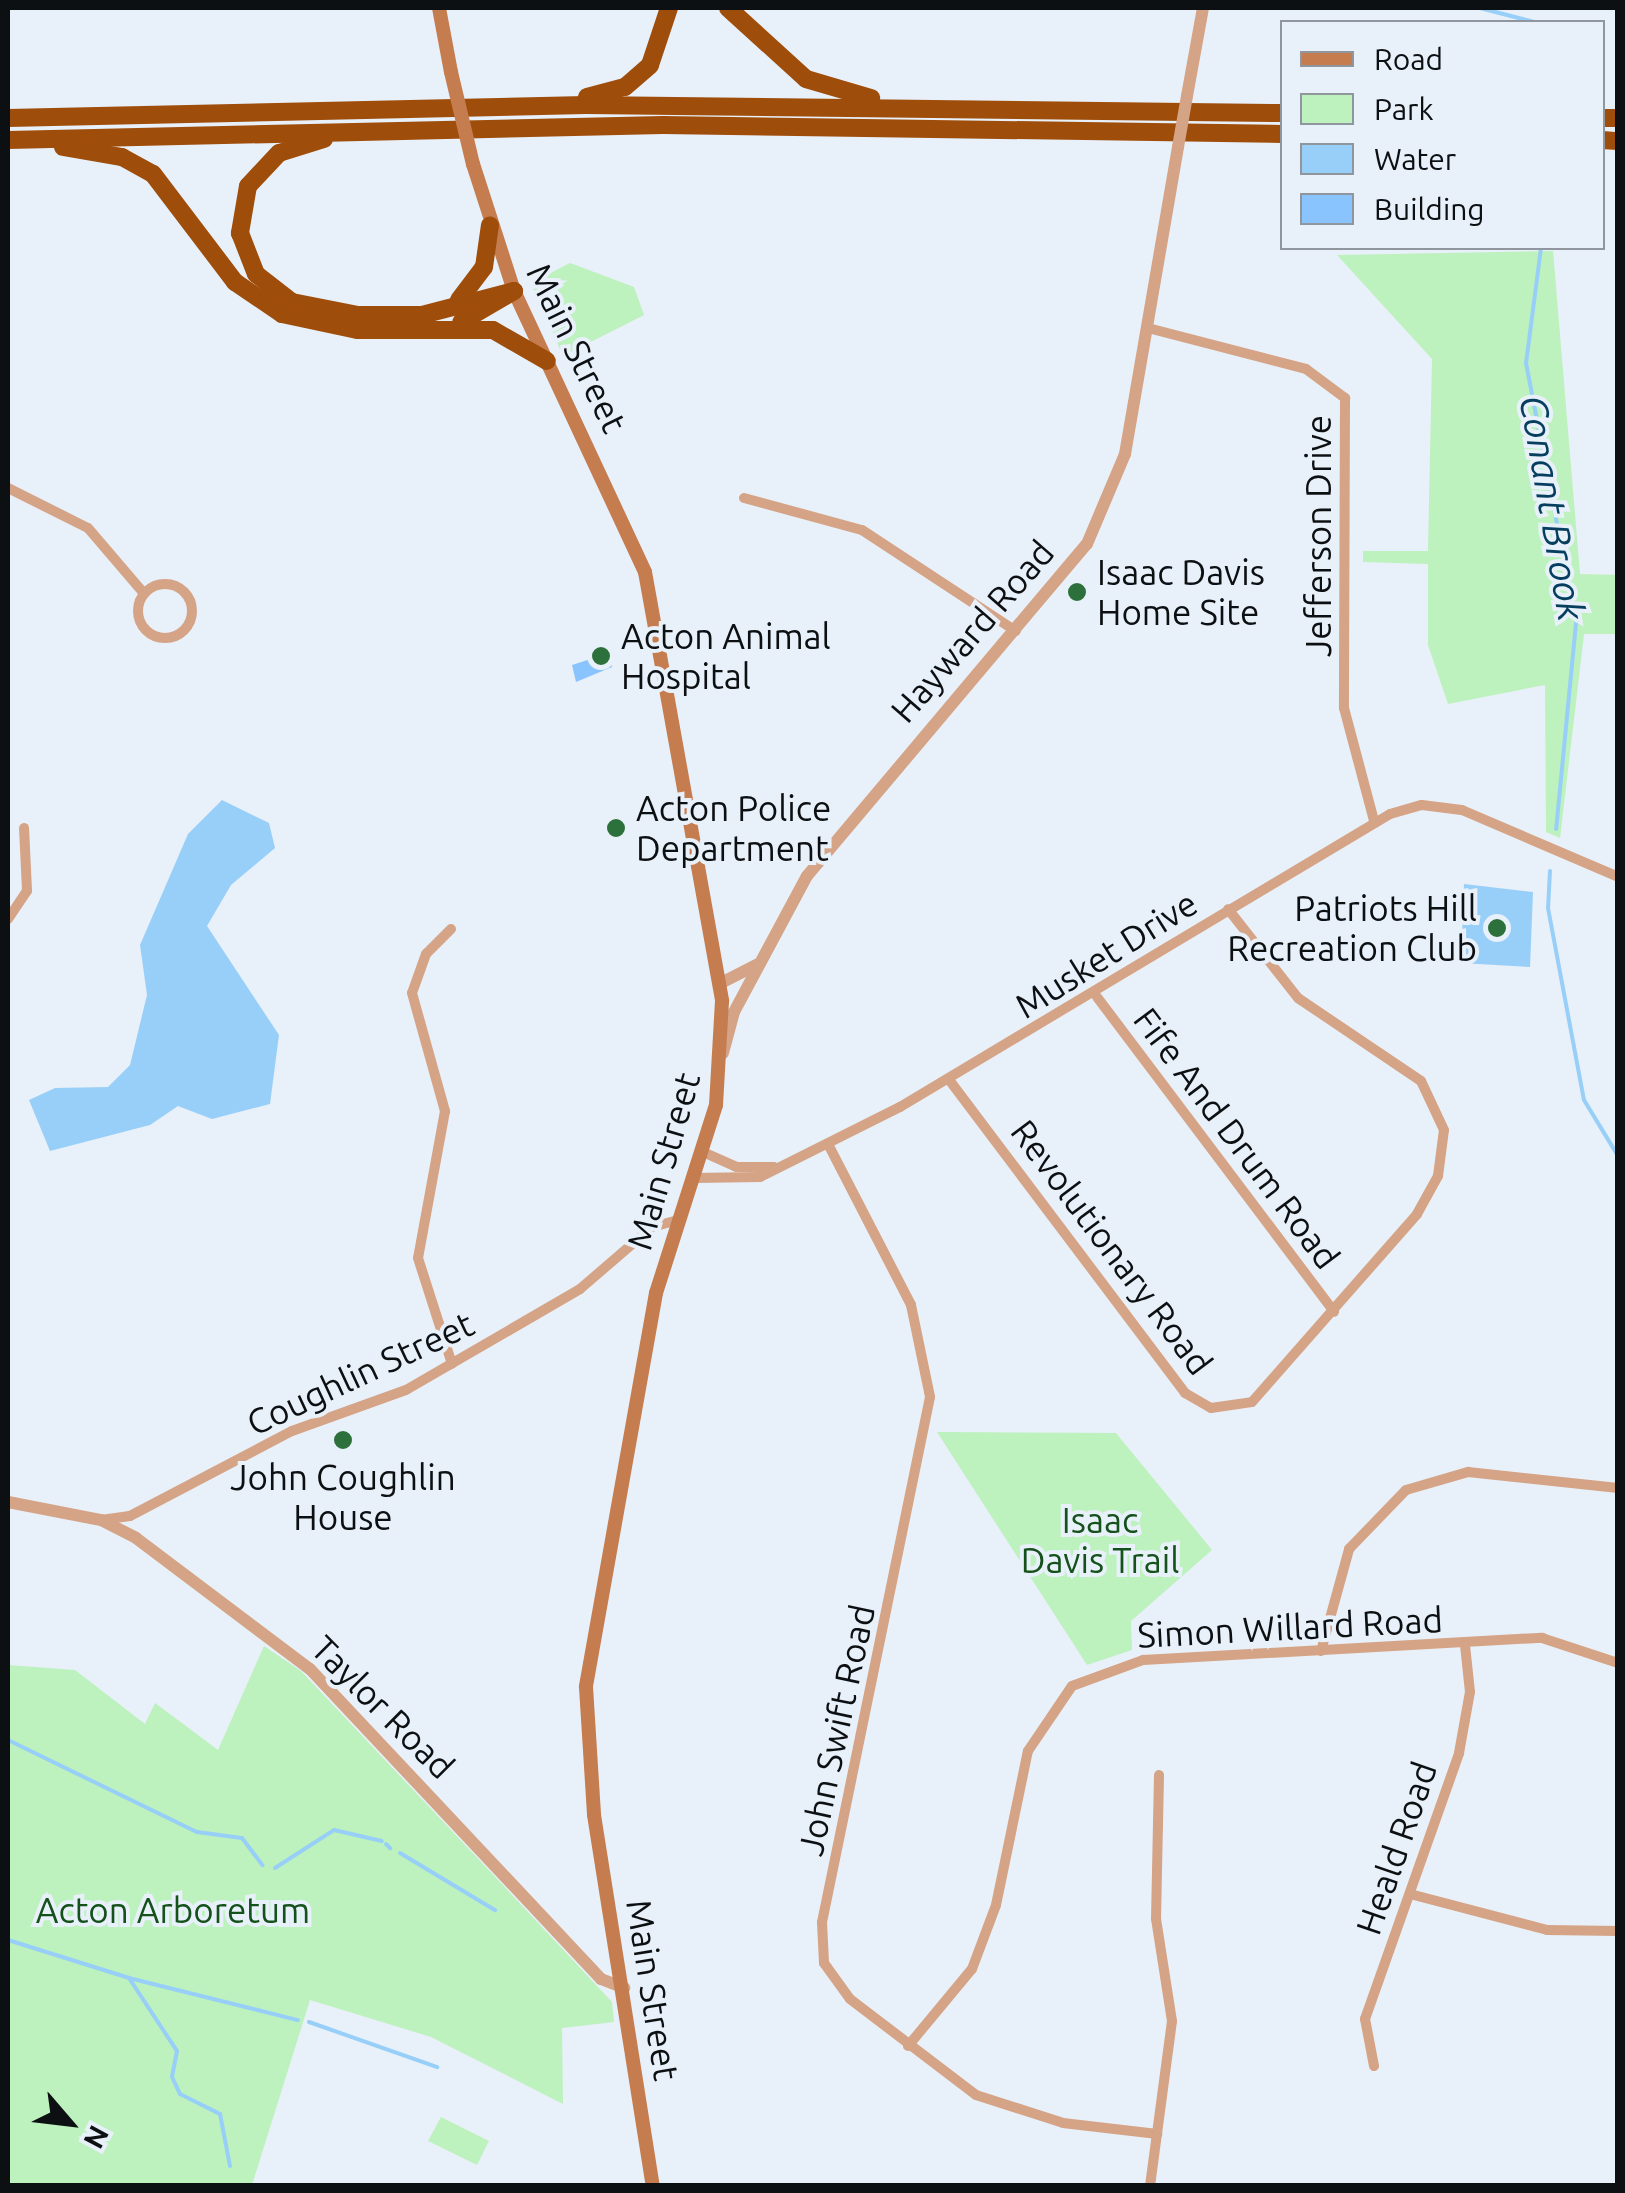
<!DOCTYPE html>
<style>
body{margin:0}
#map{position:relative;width:1625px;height:2193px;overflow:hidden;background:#e8f0f9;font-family:Ubuntu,sans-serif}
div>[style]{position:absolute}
.green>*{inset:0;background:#bdf1bd}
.water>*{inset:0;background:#98cff8}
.stream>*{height:4px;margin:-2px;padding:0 2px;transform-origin:2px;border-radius:2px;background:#98cff8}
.building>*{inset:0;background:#8ac4fe}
.minor>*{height:10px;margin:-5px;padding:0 5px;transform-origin:5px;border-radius:5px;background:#d5a385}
.minor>.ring{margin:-5px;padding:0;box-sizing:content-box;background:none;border:10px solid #d5a385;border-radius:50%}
.tertiary>*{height:12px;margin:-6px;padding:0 6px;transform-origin:6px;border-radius:6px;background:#d5a385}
.secondary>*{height:14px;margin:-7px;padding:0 7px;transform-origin:7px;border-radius:7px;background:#c57c4f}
.motorway>*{height:18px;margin:-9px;padding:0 9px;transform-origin:9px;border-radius:9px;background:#9f4d0a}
.tertiary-bridge>*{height:12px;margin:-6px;padding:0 6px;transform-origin:6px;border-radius:6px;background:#d5a385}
.secondary-bridge>*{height:14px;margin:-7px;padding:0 7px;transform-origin:7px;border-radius:7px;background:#c57c4f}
.dots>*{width:28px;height:28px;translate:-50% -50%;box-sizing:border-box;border:5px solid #e8f0f9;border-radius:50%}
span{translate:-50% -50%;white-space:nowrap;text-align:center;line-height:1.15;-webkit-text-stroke:8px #e8f0f9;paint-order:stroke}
.street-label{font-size:35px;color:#0d1013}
.poi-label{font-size:35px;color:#0d1013}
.left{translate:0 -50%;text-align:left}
.right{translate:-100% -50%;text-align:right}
.park-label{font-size:35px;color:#14511b}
.water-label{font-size:38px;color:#053e5f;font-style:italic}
.frame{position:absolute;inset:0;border:10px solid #0d1013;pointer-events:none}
.legend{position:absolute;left:1280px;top:20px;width:325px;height:230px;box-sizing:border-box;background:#e8f0f9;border:2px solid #90969d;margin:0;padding:12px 18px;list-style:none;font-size:30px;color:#0d1013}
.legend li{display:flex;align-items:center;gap:20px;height:50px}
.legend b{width:50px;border:2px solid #90969d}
.north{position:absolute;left:20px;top:2073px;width:100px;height:100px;-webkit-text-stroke:8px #e8f0f9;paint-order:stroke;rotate:118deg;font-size:28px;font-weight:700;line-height:40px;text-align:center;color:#0d1013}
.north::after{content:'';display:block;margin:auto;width:35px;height:45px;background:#0d1013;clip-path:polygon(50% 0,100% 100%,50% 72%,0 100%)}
</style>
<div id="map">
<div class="green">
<div style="clip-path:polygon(1553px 251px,1580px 574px,1618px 575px,1617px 634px,1584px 634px,1560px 838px,1546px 832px,1545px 685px,1448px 704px,1428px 645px,1428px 564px,1363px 562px,1363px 551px,1428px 551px,1432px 359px,1337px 255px)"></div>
<div style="clip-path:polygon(570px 263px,634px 287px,644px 315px,563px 356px,531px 283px)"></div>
<div style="clip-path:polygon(937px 1432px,1116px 1433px,1212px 1550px,1131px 1621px,1132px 1650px,1087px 1665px)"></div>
<div style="clip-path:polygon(264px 1646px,301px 1671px,485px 1866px,612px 2002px,614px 2022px,562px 2028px,563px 2104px,431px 2037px,310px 2000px,252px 2185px,8px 2185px,8px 1665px,75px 1670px,145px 1724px,155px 1703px,218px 1750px)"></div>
<div style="clip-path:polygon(441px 2117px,489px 2141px,477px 2165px,428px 2141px)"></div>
</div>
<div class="water">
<div style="clip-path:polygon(222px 800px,269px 823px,275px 848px,231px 885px,207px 926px,279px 1035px,270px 1104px,212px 1119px,178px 1106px,150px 1125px,50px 1151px,29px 1100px,55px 1088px,108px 1087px,130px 1065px,147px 995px,140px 945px,188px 834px)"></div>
<div style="clip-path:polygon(1464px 884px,1533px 892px,1530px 967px,1461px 963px)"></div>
</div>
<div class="stream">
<div style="left:1480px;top:8px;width:56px;rotate:14.5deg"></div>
<div style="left:1541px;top:248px;width:116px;rotate:97.4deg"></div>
<div style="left:1526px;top:363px;width:265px;rotate:79.1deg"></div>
<div style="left:1576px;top:623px;width:207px;rotate:95.5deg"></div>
<div style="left:1550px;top:871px;width:37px;rotate:93deg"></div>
<div style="left:1548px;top:908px;width:195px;rotate:79.4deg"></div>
<div style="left:1584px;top:1100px;width:66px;rotate:58.7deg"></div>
<div style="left:8px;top:1740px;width:210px;rotate:26deg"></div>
<div style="left:197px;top:1832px;width:45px;rotate:7.6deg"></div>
<div style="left:242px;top:1838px;width:34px;rotate:53deg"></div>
<div style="left:386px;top:1844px;width:6px;rotate:45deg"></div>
<div style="left:400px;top:1853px;width:111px;rotate:31deg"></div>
<div style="left:275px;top:1868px;width:70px;rotate:-32.8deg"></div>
<div style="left:334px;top:1830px;width:49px;rotate:12.9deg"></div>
<div style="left:8px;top:1940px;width:127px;rotate:17.4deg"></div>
<div style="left:129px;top:1978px;width:87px;rotate:56.7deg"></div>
<div style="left:177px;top:2051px;width:26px;rotate:101deg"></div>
<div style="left:172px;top:2077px;width:19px;rotate:65deg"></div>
<div style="left:180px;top:2094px;width:45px;rotate:26.6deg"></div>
<div style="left:220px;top:2114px;width:53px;rotate:79.1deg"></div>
<div style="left:129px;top:1978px;width:174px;rotate:14deg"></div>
<div style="left:309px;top:2022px;width:136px;rotate:19.4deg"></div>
</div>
<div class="building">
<div style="clip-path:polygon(609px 653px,612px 667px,576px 682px,572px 665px)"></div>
</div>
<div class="minor">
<div style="left:1148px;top:328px;width:163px;rotate:14.5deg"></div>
<div style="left:1306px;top:369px;width:49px;rotate:36.6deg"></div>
<div style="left:1345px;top:398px;width:310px;rotate:90.2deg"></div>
<div style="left:1344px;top:708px;width:117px;rotate:75.1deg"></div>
<div style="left:8px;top:488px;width:89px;rotate:26.6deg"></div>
<div style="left:88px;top:528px;width:82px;rotate:49.5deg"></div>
<div style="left:744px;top:498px;width:122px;rotate:15.2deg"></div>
<div style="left:862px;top:530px;width:184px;rotate:33.3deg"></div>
<div class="ring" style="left:138px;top:584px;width:44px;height:44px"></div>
<div style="left:8px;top:919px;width:34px;rotate:-56deg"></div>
<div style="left:27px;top:891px;width:63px;rotate:-92.7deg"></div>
<div style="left:451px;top:929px;width:35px;rotate:135deg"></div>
<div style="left:426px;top:954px;width:41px;rotate:109.7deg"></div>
<div style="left:412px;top:993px;width:123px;rotate:74.4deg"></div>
<div style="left:445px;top:1111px;width:149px;rotate:100.4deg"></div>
<div style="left:418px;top:1258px;width:111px;rotate:72.2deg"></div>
<div style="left:1097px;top:997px;width:394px;rotate:53deg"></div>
<div style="left:950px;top:1081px;width:391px;rotate:53deg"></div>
<div style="left:1185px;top:1393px;width:30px;rotate:30deg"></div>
<div style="left:1211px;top:1408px;width:41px;rotate:-8.3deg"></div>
<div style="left:1252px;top:1402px;width:250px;rotate:-48.7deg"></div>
<div style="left:1417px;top:1214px;width:43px;rotate:-61.1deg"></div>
<div style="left:1438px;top:1176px;width:46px;rotate:-82.6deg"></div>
<div style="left:1444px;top:1130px;width:54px;rotate:-115.1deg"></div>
<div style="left:1421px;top:1081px;width:148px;rotate:-146deg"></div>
<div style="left:1298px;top:998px;width:113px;rotate:-128.2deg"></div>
<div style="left:828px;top:1144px;width:181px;rotate:62.7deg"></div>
<div style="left:911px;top:1305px;width:94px;rotate:78.3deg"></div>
<div style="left:930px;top:1397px;width:536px;rotate:101.62deg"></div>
<div style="left:822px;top:1922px;width:41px;rotate:87.2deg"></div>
<div style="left:824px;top:1963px;width:44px;rotate:54.2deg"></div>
<div style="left:850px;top:1999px;width:158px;rotate:37.3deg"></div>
<div style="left:976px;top:2095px;width:91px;rotate:17.8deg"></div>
<div style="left:1063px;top:2123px;width:95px;rotate:6.7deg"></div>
<div style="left:703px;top:1152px;width:36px;rotate:24deg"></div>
<div style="left:736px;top:1167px;width:38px"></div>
<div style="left:694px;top:1178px;width:66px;rotate:-0.9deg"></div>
<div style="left:760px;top:1177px;width:157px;rotate:-26.6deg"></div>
<div style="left:900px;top:1107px;width:571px;rotate:-30.88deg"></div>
<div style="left:1390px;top:814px;width:33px;rotate:-16deg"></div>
<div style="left:1422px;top:805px;width:40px;rotate:7.1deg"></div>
<div style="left:1462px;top:810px;width:170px;rotate:23.2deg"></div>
<div style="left:101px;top:1520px;width:29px;rotate:-8deg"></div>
<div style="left:130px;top:1516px;width:183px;rotate:-27.7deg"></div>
<div style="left:292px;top:1431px;width:121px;rotate:-19.8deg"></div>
<div style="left:406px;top:1390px;width:201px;rotate:-30.1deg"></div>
<div style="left:580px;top:1289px;width:95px;rotate:-40.7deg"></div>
<div style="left:652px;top:1227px;width:28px;rotate:-15deg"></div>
<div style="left:1321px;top:1651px;width:106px;rotate:-74.6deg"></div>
<div style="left:1349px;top:1549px;width:82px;rotate:-46deg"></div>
<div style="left:1406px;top:1490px;width:65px;rotate:-16.2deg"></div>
<div style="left:1468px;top:1472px;width:151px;rotate:6.1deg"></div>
<div style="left:1410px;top:1894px;width:142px;rotate:14.7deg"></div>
<div style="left:1547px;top:1930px;width:71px;rotate:0.8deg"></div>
<div style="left:908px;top:2046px;width:100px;rotate:-50.3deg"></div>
<div style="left:972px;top:1969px;width:68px;rotate:-69.4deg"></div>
<div style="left:996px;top:1905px;width:157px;rotate:-78.3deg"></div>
<div style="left:1028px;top:1751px;width:78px;rotate:-55.9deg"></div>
<div style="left:1072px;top:1686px;width:76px;rotate:-20.1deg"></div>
<div style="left:1143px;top:1660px;width:400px;rotate:-3.2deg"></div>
<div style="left:1542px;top:1638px;width:80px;rotate:18.2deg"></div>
<div style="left:1374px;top:2066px;width:48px;rotate:-100.8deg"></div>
<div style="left:1365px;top:2019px;width:282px;rotate:-70.5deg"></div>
<div style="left:1459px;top:1753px;width:62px;rotate:-79.8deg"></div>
<div style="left:1470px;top:1692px;width:47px;rotate:-96.1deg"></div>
<div style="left:1150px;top:2186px;width:166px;rotate:-82.4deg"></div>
<div style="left:1172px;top:2021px;width:103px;rotate:-98.9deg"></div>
<div style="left:1156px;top:1919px;width:144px;rotate:-88.8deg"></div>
</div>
<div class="tertiary">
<div style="left:1187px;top:96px;width:89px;rotate:-79.7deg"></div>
<div style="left:719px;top:984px;width:46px;rotate:-27.1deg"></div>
<div style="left:723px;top:1053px;width:42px;rotate:-75deg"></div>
<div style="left:734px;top:1012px;width:154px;rotate:-61.8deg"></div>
<div style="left:807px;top:876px;width:434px;rotate:-49.9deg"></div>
<div style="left:1087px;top:544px;width:98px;rotate:-67.1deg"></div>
<div style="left:1125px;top:454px;width:312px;rotate:-80.2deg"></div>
<div style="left:8px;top:1502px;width:95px;rotate:11deg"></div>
<div style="left:101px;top:1520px;width:39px;rotate:27deg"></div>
<div style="left:136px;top:1538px;width:218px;rotate:37deg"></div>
<div style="left:310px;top:1669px;width:425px;rotate:46.8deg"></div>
<div style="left:601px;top:1979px;width:25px;rotate:21deg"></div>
</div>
<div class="secondary">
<div style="left:439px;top:8px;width:65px;rotate:79.4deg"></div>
<div style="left:473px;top:164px;width:133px;rotate:72.1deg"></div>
<div style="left:514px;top:291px;width:310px;rotate:65deg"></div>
<div style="left:645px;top:572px;width:436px;rotate:79.8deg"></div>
<div style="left:722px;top:1001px;width:104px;rotate:93.3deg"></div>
<div style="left:716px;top:1105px;width:197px;rotate:107.7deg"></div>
<div style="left:656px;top:1293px;width:400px;rotate:100.1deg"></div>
<div style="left:586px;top:1687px;width:128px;rotate:86.4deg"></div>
<div style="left:594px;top:1815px;width:376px;rotate:81deg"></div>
</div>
<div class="motorway">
<div style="left:728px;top:8px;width:105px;rotate:42.3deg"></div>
<div style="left:806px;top:79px;width:68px;rotate:16.3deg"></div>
<div style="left:587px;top:97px;width:39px;rotate:-15deg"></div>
<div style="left:625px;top:87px;width:33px;rotate:-41deg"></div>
<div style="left:650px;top:65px;width:60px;rotate:-71.6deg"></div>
<div style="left:8px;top:118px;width:578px;rotate:-1.29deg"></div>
<div style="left:586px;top:105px;width:696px;rotate:0.66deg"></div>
<div style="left:1602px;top:118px;width:16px"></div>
<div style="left:324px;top:139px;width:47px;rotate:162.7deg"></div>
<div style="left:279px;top:153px;width:45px;rotate:133.2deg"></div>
<div style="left:248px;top:186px;width:48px;rotate:99.7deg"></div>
<div style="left:240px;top:233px;width:44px;rotate:68.7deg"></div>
<div style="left:256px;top:274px;width:46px;rotate:37.9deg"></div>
<div style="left:292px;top:302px;width:66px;rotate:11.3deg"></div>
<div style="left:357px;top:315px;width:65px"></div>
<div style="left:422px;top:315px;width:95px;rotate:-14.6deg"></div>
<div style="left:514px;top:291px;width:61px;rotate:149.7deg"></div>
<div style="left:8px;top:140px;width:655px;rotate:-1.31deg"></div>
<div style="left:663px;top:125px;width:619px;rotate:0.83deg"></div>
<div style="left:1602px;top:140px;width:16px;rotate:4deg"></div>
<div style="left:63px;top:147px;width:60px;rotate:9.6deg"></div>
<div style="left:122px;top:157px;width:35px;rotate:29deg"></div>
<div style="left:153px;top:174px;width:136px;rotate:52.8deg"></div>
<div style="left:235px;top:282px;width:57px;rotate:34.2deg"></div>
<div style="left:282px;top:314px;width:78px;rotate:11.9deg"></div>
<div style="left:358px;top:330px;width:135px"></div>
<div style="left:493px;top:330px;width:62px;rotate:29.9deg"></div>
<div style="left:459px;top:300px;width:41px;rotate:-52.9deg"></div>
<div style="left:484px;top:267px;width:42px;rotate:-81.9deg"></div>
</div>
<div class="tertiary-bridge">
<div style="left:1178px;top:147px;width:52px;rotate:-80deg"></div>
</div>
<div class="secondary-bridge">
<div style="left:451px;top:72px;width:95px;rotate:76.6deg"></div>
</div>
<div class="dots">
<div style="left:1077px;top:592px;background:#2c703c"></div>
<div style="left:601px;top:656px;background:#2c703c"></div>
<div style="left:616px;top:828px;background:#2c703c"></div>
<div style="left:1497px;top:928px;background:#2c703c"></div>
<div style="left:343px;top:1440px;background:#2c703c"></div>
</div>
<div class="street-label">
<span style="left:577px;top:348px;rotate:64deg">Main Street</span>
<span style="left:1318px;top:536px;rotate:-90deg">Jefferson Drive</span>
<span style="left:972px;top:631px;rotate:-49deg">Hayward Road</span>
<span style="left:1106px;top:954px;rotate:-32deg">Musket Drive</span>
<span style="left:1237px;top:1138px;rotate:53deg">Fife And Drum Road</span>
<span style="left:663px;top:1161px;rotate:-74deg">Main Street</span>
<span style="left:1112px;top:1247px;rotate:53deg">Revolutionary Road</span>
<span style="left:360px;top:1373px;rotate:-25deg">Coughlin Street</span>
<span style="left:1290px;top:1627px;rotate:-3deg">Simon Willard Road</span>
<span style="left:383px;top:1707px;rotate:45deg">Taylor Road</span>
<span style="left:836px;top:1730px;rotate:-78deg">John Swift Road</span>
<span style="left:1396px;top:1848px;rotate:-71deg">Heald Road</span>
<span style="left:653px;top:1990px;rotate:81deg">Main Street</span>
</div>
<div class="poi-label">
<span class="left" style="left:1097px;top:592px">Isaac Davis<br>Home Site</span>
<span class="left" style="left:621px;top:656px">Acton Animal<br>Hospital</span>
<span class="left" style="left:636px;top:828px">Acton Police<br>Department</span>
<span class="right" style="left:1477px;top:928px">Patriots Hill<br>Recreation Club</span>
<span style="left:343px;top:1497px">John Coughlin<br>House</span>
</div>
<div class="park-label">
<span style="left:1100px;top:1540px">Isaac<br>Davis Trail</span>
<span style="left:173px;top:1910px">Acton Arboretum</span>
</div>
<div class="water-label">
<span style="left:1552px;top:508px;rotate:80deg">Conant Brook</span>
</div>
<div class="frame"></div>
<ul class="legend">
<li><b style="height:12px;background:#c57c4f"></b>Road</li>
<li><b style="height:28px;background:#bdf1bd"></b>Park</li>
<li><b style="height:28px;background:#98cff8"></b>Water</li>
<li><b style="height:28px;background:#8ac4fe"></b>Building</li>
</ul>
<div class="north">N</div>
</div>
